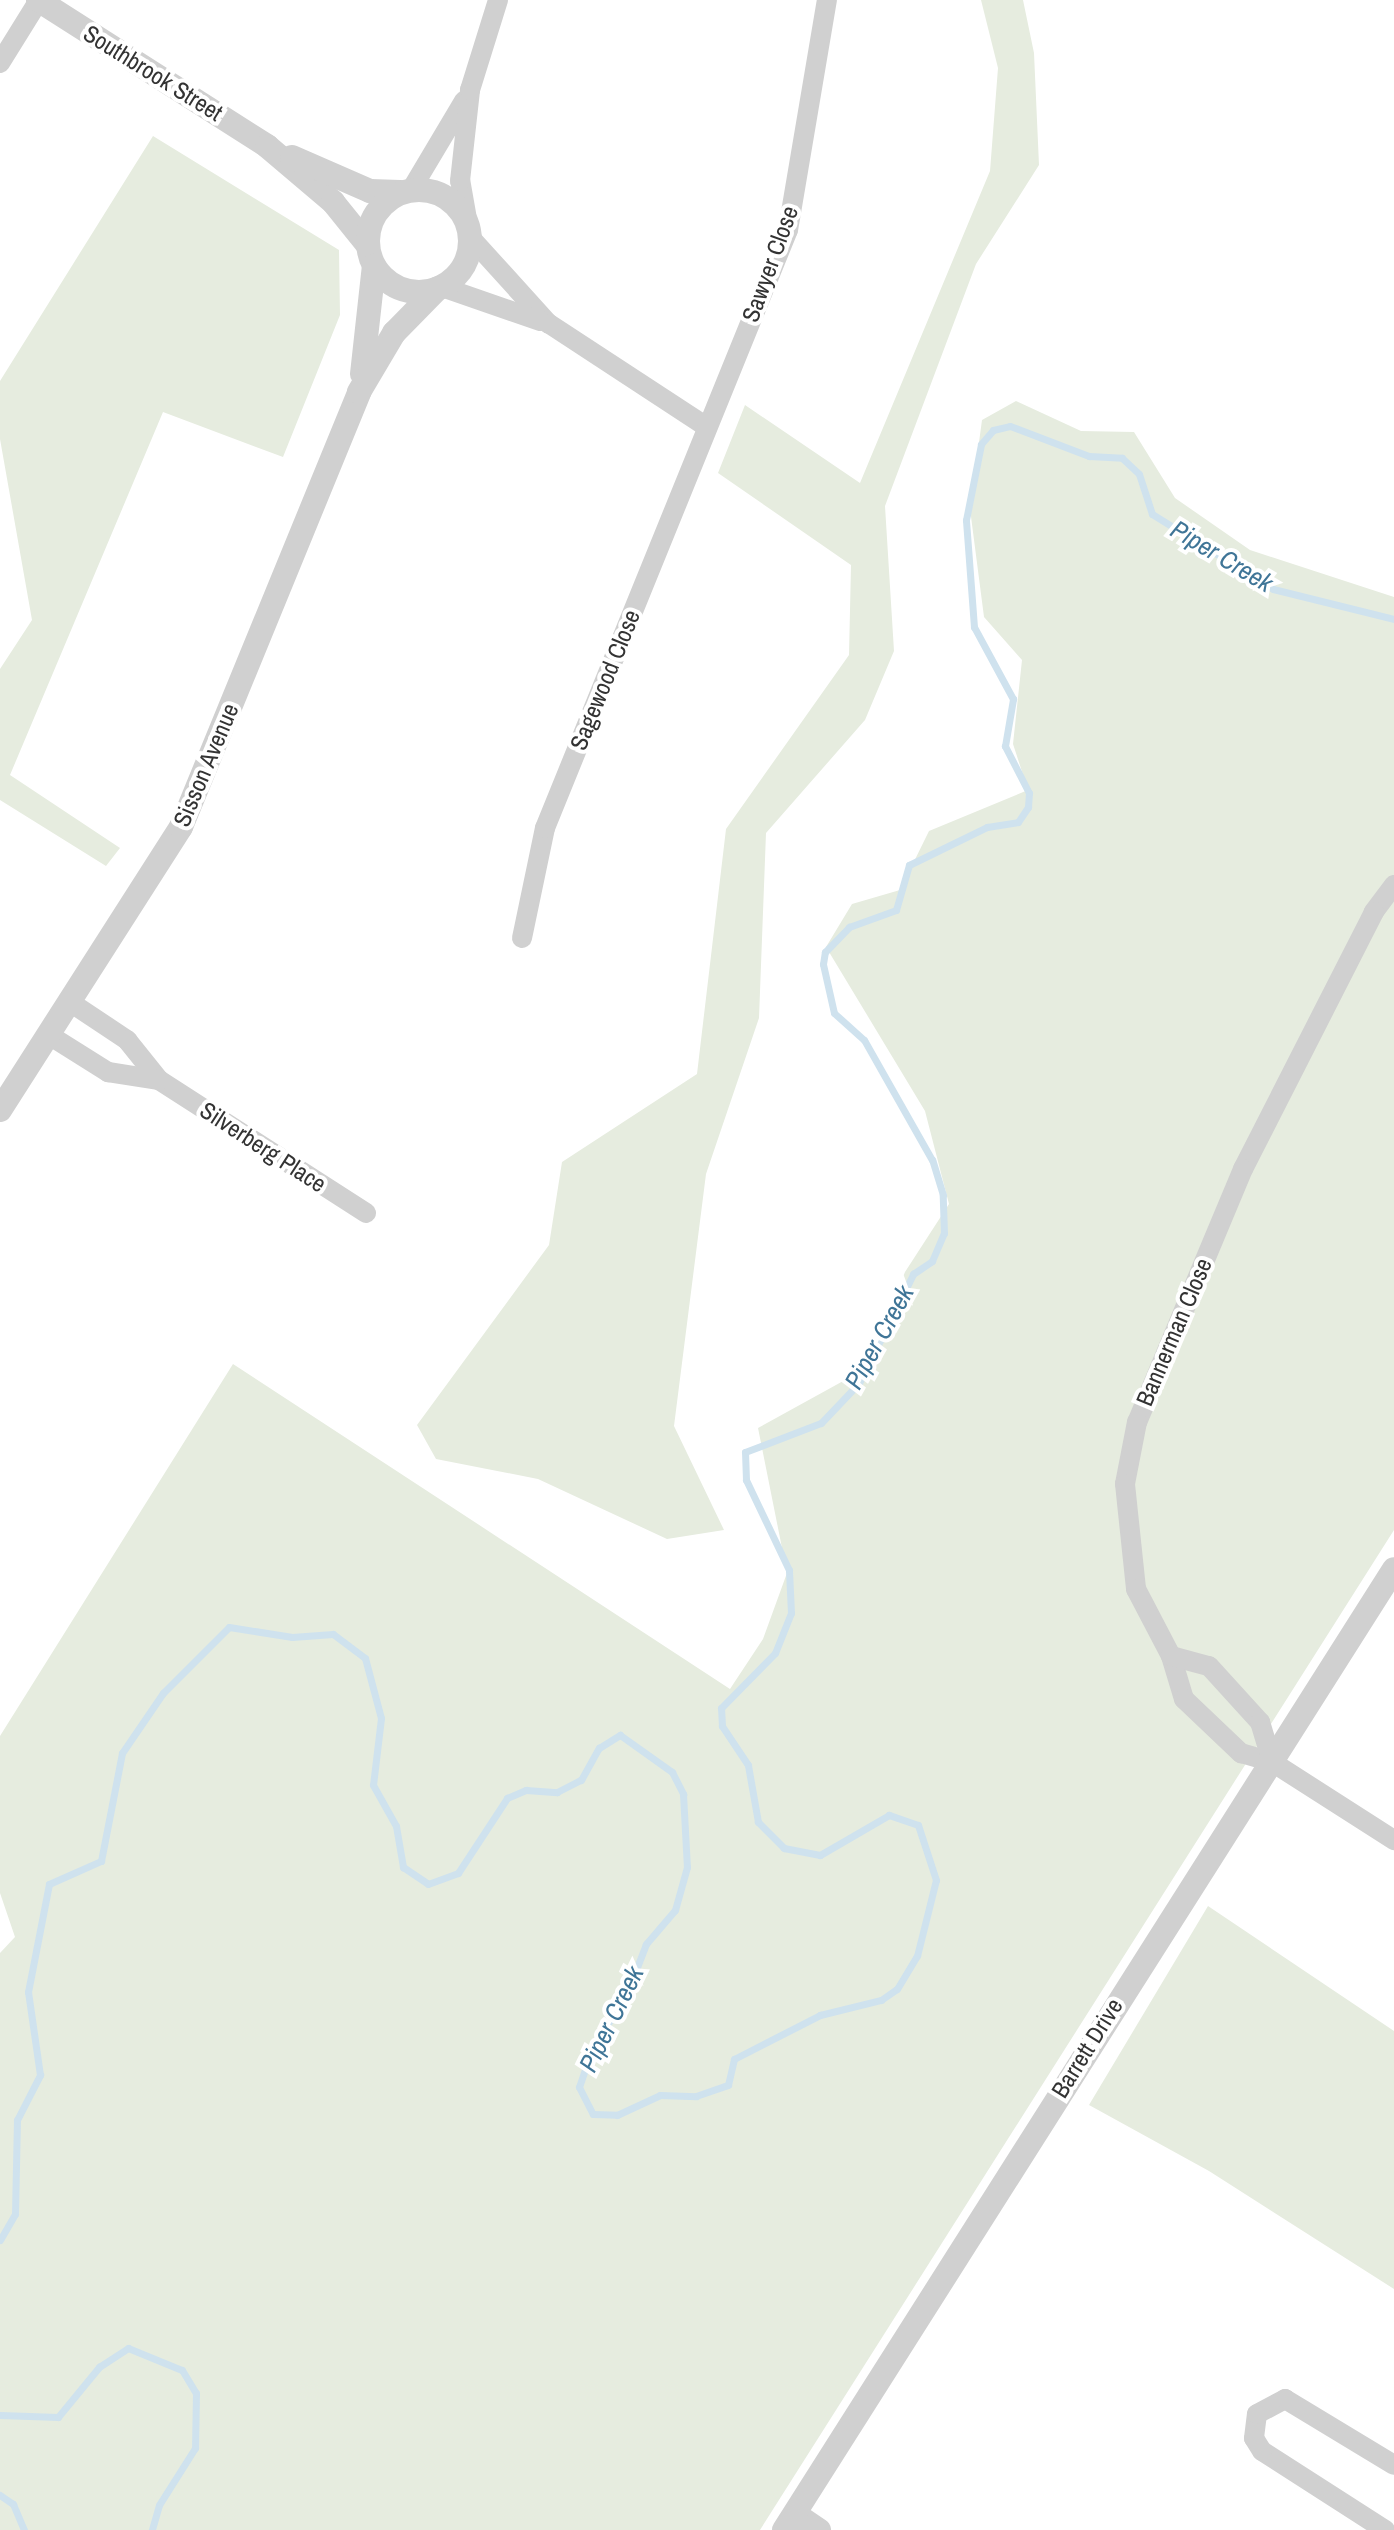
<!DOCTYPE html>
<style>
body{margin:0}
#map{position:relative;width:1394px;height:2530px;overflow:hidden;background:#fff;font-family:"Archivo Narrow",sans-serif}
div>[style]{position:absolute}
.green>*{inset:0;background:#e6ecdf}
.stream>*{height:7px;margin:-3.5px;padding:0 3.5px;transform-origin:3.5px;border-radius:3.5px;background:#cfe2ee}
.minor>*{height:20px;margin:-10px;padding:0 10px;transform-origin:10px;border-radius:10px;background:#d0d0d0}
.tertiary>*{height:24px;margin:-12px;padding:0 12px;transform-origin:12px;border-radius:12px;background:#d0d0d0}
.tertiary>.ring{margin:-12px;padding:0;box-sizing:content-box;background:none;border:24px solid #d0d0d0;border-radius:50%}
span{translate:-50% -50%;white-space:nowrap;text-align:center;line-height:1.15;-webkit-text-stroke:8px #fff;paint-order:stroke}
.street-label{font-size:24px;color:#333}
.water-label{font-size:26px;color:#3f7597;font-style:italic}
</style>
<div id="map">
<div class="green">
<div style="clip-path:polygon(981px 0,1023px 0,1034px 53px,1039px 165px,976px 264px,885px 506px,894px 651px,865px 720px,766px 833px,759px 1018px,706px 1174px,674px 1426px,724px 1530px,667px 1539px,538px 1479px,436px 1459px,417px 1425px,549px 1245px,562px 1162px,697px 1074px,726px 829px,849px 655px,851px 565px,718px 473px,745px 405px,860px 483px,990px 171px,998px 68px)"></div>
<div style="clip-path:polygon(153px 136px,339px 250px,340px 315px,283px 457px,163px 412px,10px 775px,120px 848px,106px 866px,0 800px,0 669px,32px 620px,0 439px,0 381px)"></div>
<div style="clip-path:polygon(1016px 401px,1081px 431px,1134px 432px,1175px 498px,1250px 550px,1394px 597px,1394px 1530px,760px 2530px,0 2530px,0 1953px,15px 1937px,0 1893px,0 1736px,233px 1364px,730px 1689px,763px 1639px,787px 1573px,758px 1428px,865px 1369px,905px 1272px,949px 1204px,925px 1111px,826px 947px,852px 904px,900px 890px,929px 831px,1028px 790px,1013px 744px,1022px 660px,984px 617px,970px 509px,982px 420px)"></div>
<div style="clip-path:polygon(1208px 1906px,1394px 2031px,1394px 2289px,1209px 2171px,1089px 2105px)"></div>
</div>
<div class="stream">
<div style="left:0;top:2240px;width:30px;rotate:-60deg"></div>
<div style="left:15px;top:2214px;width:94px;rotate:-88.8deg"></div>
<div style="left:17px;top:2120px;width:51px;rotate:-62.9deg"></div>
<div style="left:40px;top:2075px;width:84px;rotate:-98.2deg"></div>
<div style="left:28px;top:1992px;width:110px;rotate:-79deg"></div>
<div style="left:49px;top:1884px;width:57px;rotate:-23.9deg"></div>
<div style="left:101px;top:1861px;width:110px;rotate:-79deg"></div>
<div style="left:122px;top:1753px;width:73px;rotate:-55.7deg"></div>
<div style="left:163px;top:1693px;width:93px;rotate:-45deg"></div>
<div style="left:229px;top:1627px;width:64px;rotate:9deg"></div>
<div style="left:292px;top:1637px;width:41px;rotate:-4.2deg"></div>
<div style="left:333px;top:1634px;width:40px;rotate:37deg"></div>
<div style="left:365px;top:1658px;width:62px;rotate:75.1deg"></div>
<div style="left:381px;top:1718px;width:67px;rotate:96.8deg"></div>
<div style="left:373px;top:1785px;width:47px;rotate:60.7deg"></div>
<div style="left:396px;top:1826px;width:42px;rotate:80.3deg"></div>
<div style="left:403px;top:1867px;width:30px;rotate:34deg"></div>
<div style="left:428px;top:1884px;width:32px;rotate:-20deg"></div>
<div style="left:458px;top:1873px;width:90px;rotate:-56.8deg"></div>
<div style="left:507px;top:1798px;width:21px;rotate:-23deg"></div>
<div style="left:526px;top:1790px;width:31px;rotate:4deg"></div>
<div style="left:557px;top:1792px;width:27px;rotate:-27deg"></div>
<div style="left:581px;top:1780px;width:37px;rotate:-61deg"></div>
<div style="left:599px;top:1748px;width:25px;rotate:-32deg"></div>
<div style="left:620px;top:1735px;width:64px;rotate:35.4deg"></div>
<div style="left:672px;top:1772px;width:25px;rotate:63deg"></div>
<div style="left:683px;top:1794px;width:73px;rotate:86.9deg"></div>
<div style="left:687px;top:1867px;width:45px;rotate:105.6deg"></div>
<div style="left:675px;top:1910px;width:45px;rotate:130.5deg"></div>
<div style="left:646px;top:1944px;width:53px;rotate:111.2deg"></div>
<div style="left:627px;top:1993px;width:66px;rotate:122deg"></div>
<div style="left:592px;top:2049px;width:40px;rotate:108.9deg"></div>
<div style="left:579px;top:2087px;width:30px;rotate:63deg"></div>
<div style="left:593px;top:2114px;width:24px;rotate:2deg"></div>
<div style="left:617px;top:2115px;width:47px;rotate:-24.9deg"></div>
<div style="left:660px;top:2095px;width:36px;rotate:2deg"></div>
<div style="left:696px;top:2096px;width:34px;rotate:-19deg"></div>
<div style="left:728px;top:2085px;width:27px;rotate:-77deg"></div>
<div style="left:734px;top:2059px;width:97px;rotate:-27.1deg"></div>
<div style="left:820px;top:2015px;width:63px;rotate:-13.8deg"></div>
<div style="left:881px;top:2000px;width:19px;rotate:-35deg"></div>
<div style="left:897px;top:1989px;width:39px;rotate:-59deg"></div>
<div style="left:917px;top:1956px;width:78px;rotate:-76deg"></div>
<div style="left:936px;top:1880px;width:58px;rotate:-108.1deg"></div>
<div style="left:918px;top:1825px;width:31px;rotate:-161deg"></div>
<div style="left:889px;top:1815px;width:80px;rotate:149.9deg"></div>
<div style="left:820px;top:1855px;width:37px;rotate:-169deg"></div>
<div style="left:784px;top:1848px;width:37px;rotate:-135deg"></div>
<div style="left:758px;top:1822px;width:58px;rotate:-100deg"></div>
<div style="left:748px;top:1765px;width:47px;rotate:-123.7deg"></div>
<div style="left:722px;top:1726px;width:18px;rotate:-93deg"></div>
<div style="left:721px;top:1708px;width:77px;rotate:-45.5deg"></div>
<div style="left:775px;top:1653px;width:43px;rotate:-68.2deg"></div>
<div style="left:791px;top:1613px;width:43px;rotate:-92.7deg"></div>
<div style="left:789px;top:1570px;width:100px;rotate:-115.5deg"></div>
<div style="left:746px;top:1480px;width:28px;rotate:-92deg"></div>
<div style="left:745px;top:1452px;width:81px;rotate:-20.9deg"></div>
<div style="left:821px;top:1423px;width:55px;rotate:-46.5deg"></div>
<div style="left:859px;top:1383px;width:122px;rotate:-63.6deg"></div>
<div style="left:913px;top:1274px;width:23px;rotate:-34deg"></div>
<div style="left:932px;top:1261px;width:30px;rotate:-67deg"></div>
<div style="left:944px;top:1233px;width:38px;rotate:-92deg"></div>
<div style="left:943px;top:1195px;width:37px;rotate:-107deg"></div>
<div style="left:932px;top:1160px;width:138px;rotate:-119.5deg"></div>
<div style="left:864px;top:1040px;width:40px;rotate:-138deg"></div>
<div style="left:834px;top:1013px;width:50px;rotate:-102.7deg"></div>
<div style="left:823px;top:964px;width:12px;rotate:-81deg"></div>
<div style="left:825px;top:952px;width:35px;rotate:-46deg"></div>
<div style="left:849px;top:927px;width:50px;rotate:-19.9deg"></div>
<div style="left:896px;top:910px;width:47px;rotate:-73.9deg"></div>
<div style="left:909px;top:865px;width:87px;rotate:-26deg"></div>
<div style="left:987px;top:827px;width:31px;rotate:-9deg"></div>
<div style="left:1018px;top:822px;width:18px;rotate:-56deg"></div>
<div style="left:1028px;top:807px;width:14px;rotate:-86deg"></div>
<div style="left:1029px;top:793px;width:53px;rotate:-117.1deg"></div>
<div style="left:1005px;top:746px;width:48px;rotate:-80.3deg"></div>
<div style="left:1013px;top:699px;width:82px;rotate:-118.4deg"></div>
<div style="left:974px;top:627px;width:107px;rotate:-94.3deg"></div>
<div style="left:966px;top:520px;width:77px;rotate:-78.8deg"></div>
<div style="left:981px;top:444px;width:18px;rotate:-49deg"></div>
<div style="left:993px;top:430px;width:17px;rotate:-13deg"></div>
<div style="left:1010px;top:426px;width:85px;rotate:20.8deg"></div>
<div style="left:1089px;top:456px;width:33px;rotate:3deg"></div>
<div style="left:1122px;top:458px;width:23px;rotate:43deg"></div>
<div style="left:1139px;top:474px;width:42px;rotate:72deg"></div>
<div style="left:1152px;top:514px;width:142px;rotate:31.8deg"></div>
<div style="left:1273px;top:589px;width:125px;rotate:13.9deg"></div>
<div style="left:0;top:2415px;width:58px;rotate:2deg"></div>
<div style="left:58px;top:2417px;width:65px;rotate:-50.6deg"></div>
<div style="left:99px;top:2367px;width:35px;rotate:-33deg"></div>
<div style="left:128px;top:2348px;width:58px;rotate:22.2deg"></div>
<div style="left:182px;top:2370px;width:27px;rotate:59deg"></div>
<div style="left:196px;top:2393px;width:55px;rotate:91deg"></div>
<div style="left:195px;top:2448px;width:67px;rotate:122.3deg"></div>
<div style="left:159px;top:2505px;width:26px;rotate:106deg"></div>
<div style="left:0;top:2495px;width:16px;rotate:35deg"></div>
<div style="left:13px;top:2504px;width:28px;rotate:67deg"></div>
</div>
<div class="minor">
<div style="left:0;top:63px;width:74px;rotate:-58.2deg"></div>
<div style="left:411px;top:190px;width:104px;rotate:-59.2deg"></div>
<div style="left:467px;top:219px;width:39px;rotate:-100deg"></div>
<div style="left:460px;top:181px;width:92px;rotate:-83.7deg"></div>
<div style="left:470px;top:90px;width:94px;rotate:-72.7deg"></div>
<div style="left:469px;top:236px;width:118px;rotate:47.8deg"></div>
<div style="left:548px;top:323px;width:190px;rotate:33.2deg"></div>
<div style="left:442px;top:287px;width:104px;rotate:19.1deg"></div>
<div style="left:1394px;top:885px;width:34px;rotate:127deg"></div>
<div style="left:1374px;top:912px;width:288px;rotate:117deg"></div>
<div style="left:1243px;top:1169px;width:274px;rotate:112.7deg"></div>
<div style="left:1137px;top:1422px;width:63px;rotate:101deg"></div>
<div style="left:1125px;top:1484px;width:106px;rotate:84deg"></div>
<div style="left:1136px;top:1589px;width:76px;rotate:62.4deg"></div>
<div style="left:1171px;top:1656px;width:45px;rotate:73.2deg"></div>
<div style="left:1184px;top:1699px;width:79px;rotate:43.5deg"></div>
<div style="left:1241px;top:1753px;width:32px;rotate:16deg"></div>
<div style="left:1272px;top:1762px;width:145px;rotate:32.6deg"></div>
<div style="left:522px;top:938px;width:112px;rotate:-78.2deg"></div>
<div style="left:545px;top:828px;width:645px;rotate:-67.89deg"></div>
<div style="left:788px;top:230px;width:233px;rotate:-80.4deg"></div>
<div style="left:70px;top:1002px;width:69px;rotate:33.7deg"></div>
<div style="left:127px;top:1040px;width:51px;rotate:51.3deg"></div>
<div style="left:159px;top:1080px;width:246px;rotate:32.7deg"></div>
<div style="left:49px;top:1035px;width:70px;rotate:32.1deg"></div>
<div style="left:108px;top:1072px;width:52px;rotate:8.9deg"></div>
<div style="left:1171px;top:1656px;width:39px;rotate:15deg"></div>
<div style="left:1209px;top:1666px;width:76px;rotate:47.7deg"></div>
<div style="left:1260px;top:1722px;width:42px;rotate:73.3deg"></div>
<div style="left:1385px;top:2530px;width:146px;rotate:-147.3deg"></div>
<div style="left:1262px;top:2451px;width:15px;rotate:-122deg"></div>
<div style="left:1254px;top:2438px;width:24px;rotate:-83deg"></div>
<div style="left:1257px;top:2414px;width:32px;rotate:-28deg"></div>
<div style="left:1285px;top:2399px;width:127px;rotate:31.2deg"></div>
</div>
<div class="tertiary">
<div style="left:38px;top:0;width:272px;rotate:32.5deg"></div>
<div style="left:267px;top:146px;width:87px;rotate:40.3deg"></div>
<div style="left:333px;top:202px;width:53px;rotate:51.2deg"></div>
<div style="left:292px;top:157px;width:85px;rotate:23.6deg"></div>
<div style="left:370px;top:191px;width:30px;rotate:2deg"></div>
<div class="ring" style="left:368px;top:190px;width:78px;height:78px"></div>
<div style="left:362px;top:374px;width:109px;rotate:-83.7deg"></div>
<div style="left:0;top:1110px;width:336px;rotate:-57.4deg"></div>
<div style="left:181px;top:827px;width:470px;rotate:-67.7deg"></div>
<div style="left:359px;top:392px;width:69px;rotate:-59.3deg"></div>
<div style="left:394px;top:333px;width:63px;rotate:-45.6deg"></div>
<div style="left:795px;top:2514px;width:29px;rotate:34deg"></div>
<div style="left:784px;top:2530px;width:1138px;rotate:-57.59deg"></div>
</div>
<div class="street-label">
<span style="left:153px;top:73px;rotate:32deg">Southbrook Street</span>
<span style="left:770px;top:264px;rotate:-70deg">Sawyer Close</span>
<span style="left:605px;top:680px;rotate:-68deg">Sagewood Close</span>
<span style="left:206px;top:765px;rotate:-67deg">Sisson Avenue</span>
<span style="left:263px;top:1147px;rotate:33deg">Silverberg Place</span>
<span style="left:1174px;top:1332px;rotate:-67deg">Bannerman Close</span>
<span style="left:1087px;top:2048px;rotate:-58deg">Barrett Drive</span>
</div>
<div class="water-label">
<span style="left:1222px;top:556px;rotate:31deg">Piper Creek</span>
<span style="left:879px;top:1337px;rotate:-61deg">Piper Creek</span>
<span style="left:611px;top:2019px;rotate:-64deg">Piper Creek</span>
</div>
</div>
